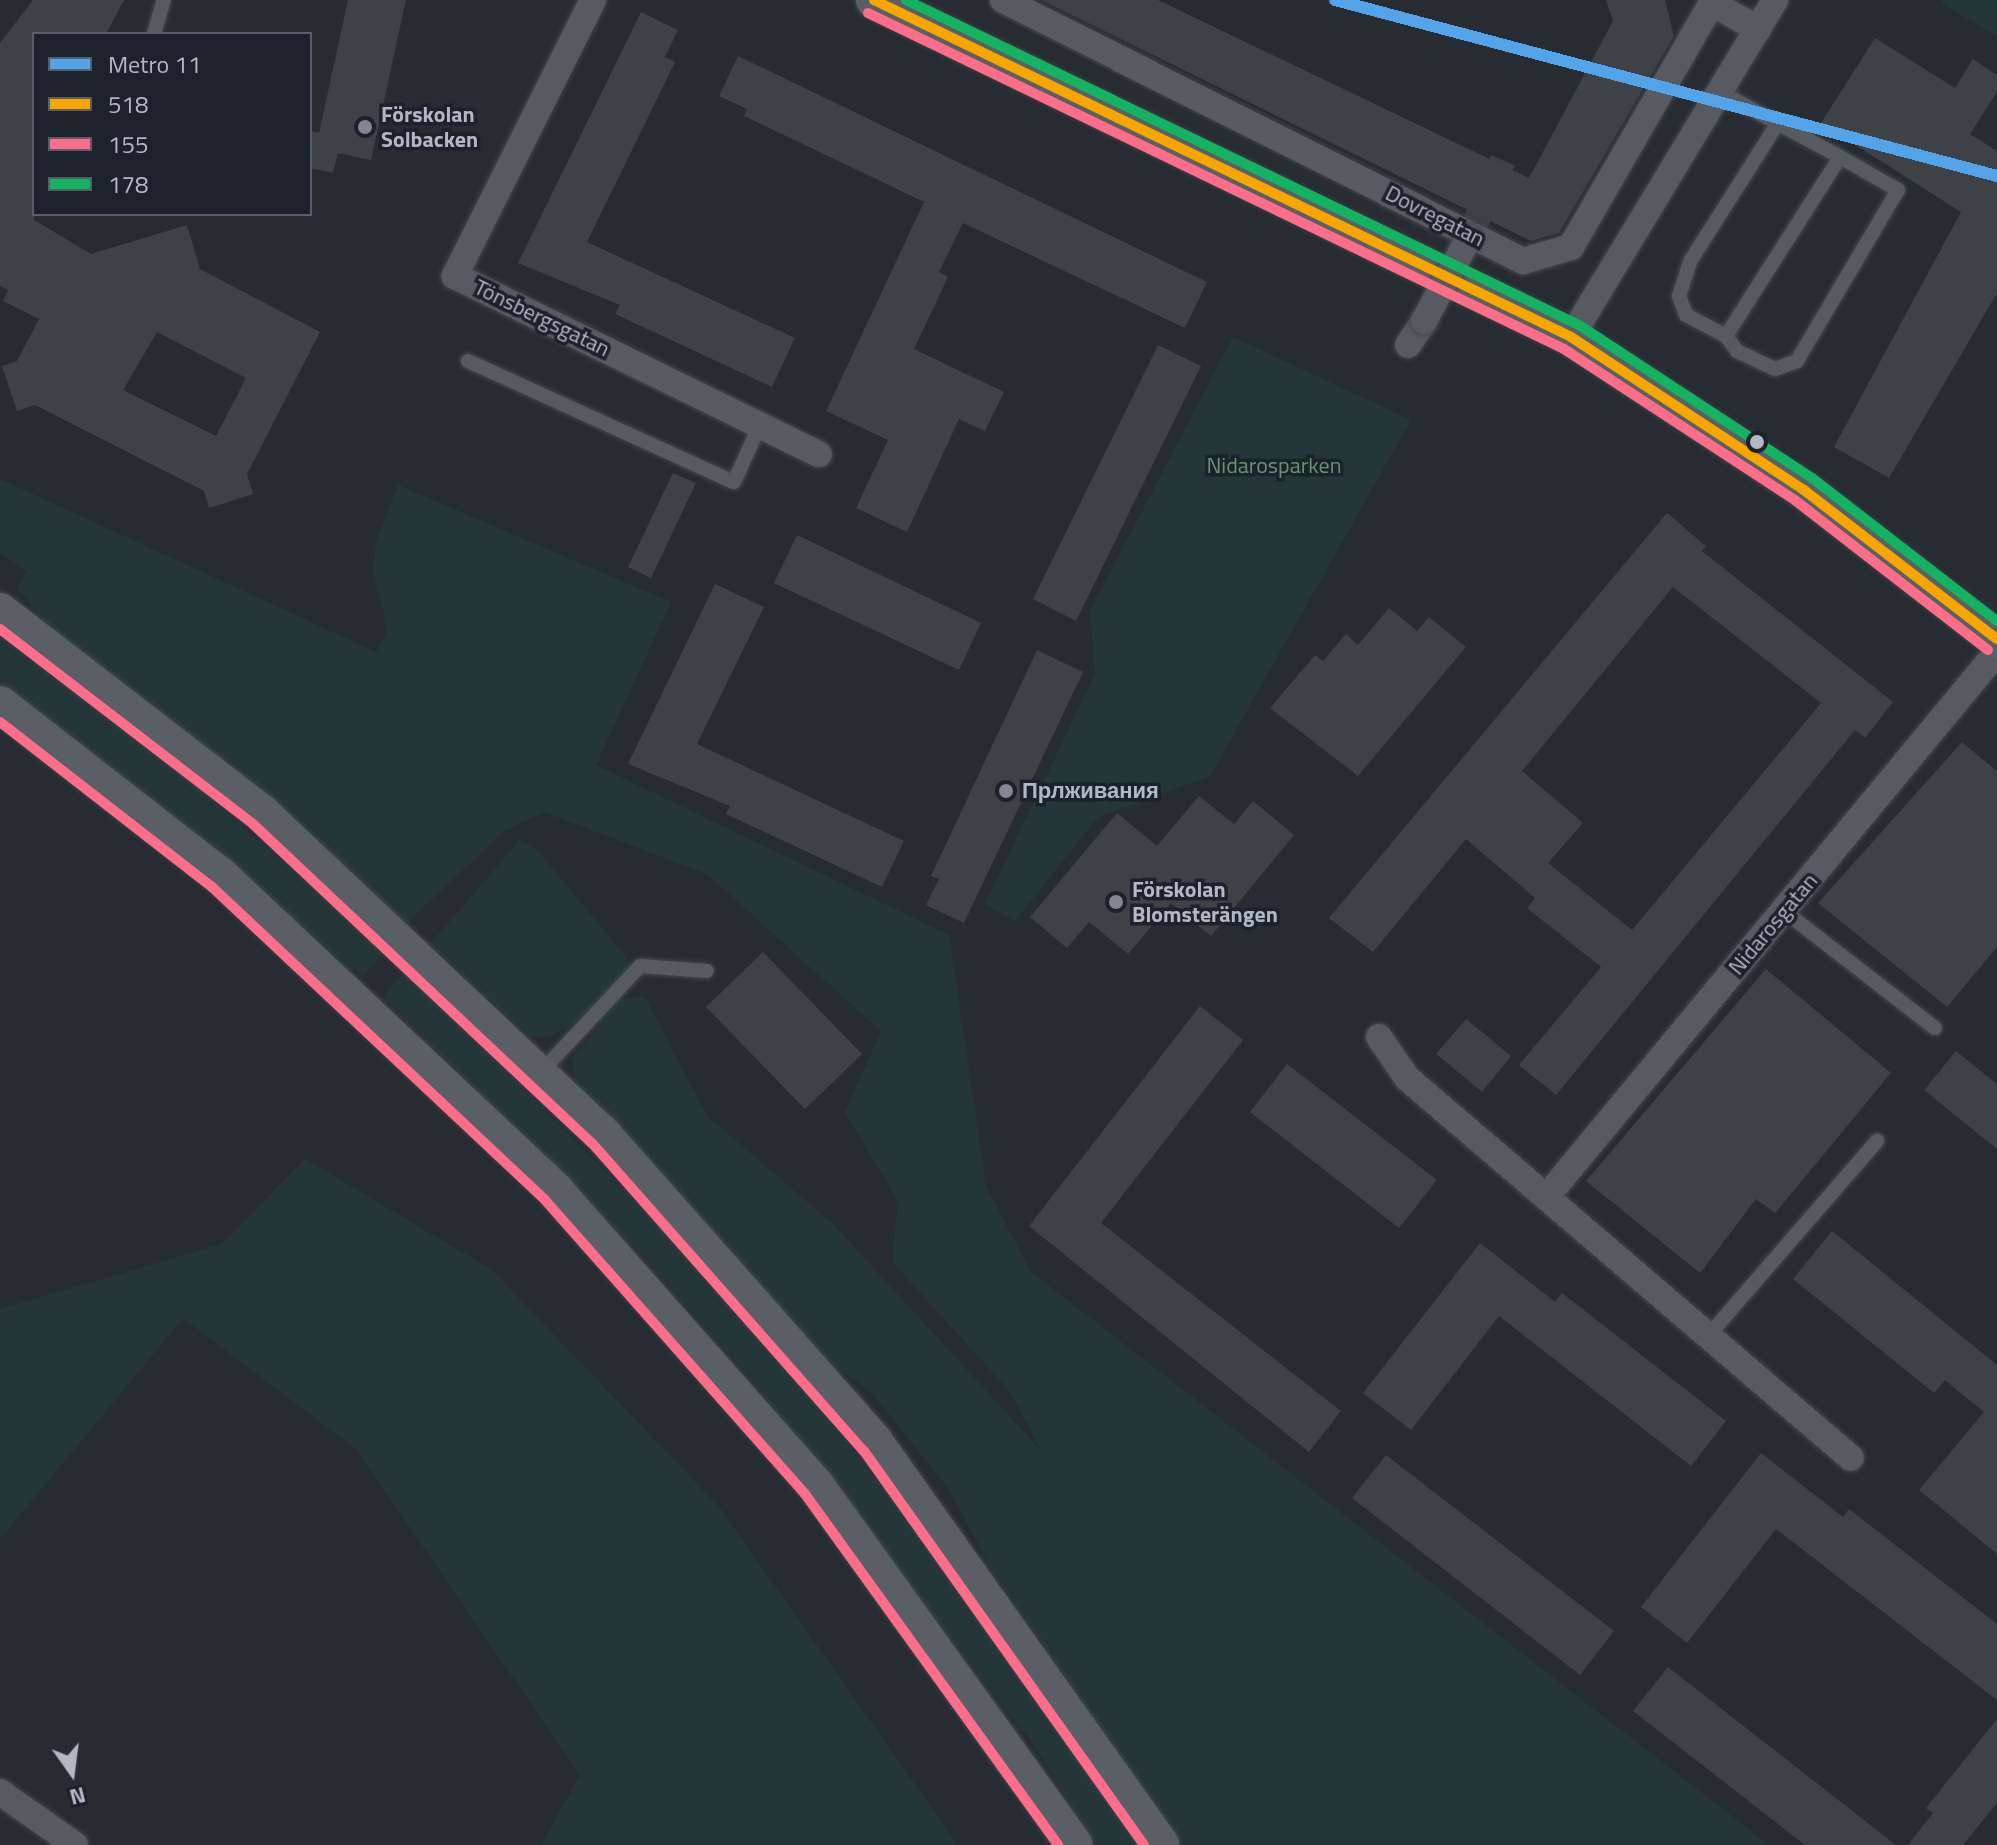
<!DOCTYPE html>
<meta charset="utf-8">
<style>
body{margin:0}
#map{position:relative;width:1997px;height:1845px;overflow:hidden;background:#272c32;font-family:"Titillium Web",sans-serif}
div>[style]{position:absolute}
.green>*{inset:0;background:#253638}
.building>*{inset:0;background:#3e4247}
.street-tunnel>*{height:26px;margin-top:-13px;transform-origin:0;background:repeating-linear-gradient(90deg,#3c4148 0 26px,transparent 0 39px)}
.roads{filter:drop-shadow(0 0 2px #43474b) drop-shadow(0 0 2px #43474b)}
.lane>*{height:14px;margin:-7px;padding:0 7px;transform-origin:7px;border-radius:7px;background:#575a61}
.street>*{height:26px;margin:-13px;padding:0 13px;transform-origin:13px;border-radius:13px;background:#575a61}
.secondary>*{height:36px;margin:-18px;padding:0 18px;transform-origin:18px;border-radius:18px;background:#5a5f66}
.bridges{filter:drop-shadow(0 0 2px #43474b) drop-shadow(0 0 2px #43474b)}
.street-bridge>*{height:26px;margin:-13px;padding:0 13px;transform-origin:13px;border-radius:13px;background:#575a61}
.bus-1>*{height:10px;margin:-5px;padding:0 5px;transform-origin:5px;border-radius:5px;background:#f7a600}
.bus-2>*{height:10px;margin:-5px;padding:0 5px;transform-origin:5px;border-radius:5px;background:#fb6d88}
.bus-3>*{height:10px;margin:-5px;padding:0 5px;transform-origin:5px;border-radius:5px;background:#13b361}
.metro-1>*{height:12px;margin:-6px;padding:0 6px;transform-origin:6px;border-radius:6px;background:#53a3e8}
.dots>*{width:22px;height:22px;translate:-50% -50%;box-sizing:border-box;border:4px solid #1b222c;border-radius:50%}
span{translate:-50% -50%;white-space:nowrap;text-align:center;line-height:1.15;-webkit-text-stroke:7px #1b222c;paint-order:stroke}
.poi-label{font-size:22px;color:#b0b8c4;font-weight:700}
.left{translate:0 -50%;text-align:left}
.street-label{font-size:22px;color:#b0b8c4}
.park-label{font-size:22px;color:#699372}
.legend{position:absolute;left:32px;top:32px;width:280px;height:184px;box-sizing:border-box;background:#1b222c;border:2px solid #575e69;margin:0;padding:10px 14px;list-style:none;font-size:24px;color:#b0b8c4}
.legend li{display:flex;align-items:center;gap:16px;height:40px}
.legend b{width:40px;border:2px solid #575e69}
.north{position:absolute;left:32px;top:1733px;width:80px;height:80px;-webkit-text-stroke:6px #1b222c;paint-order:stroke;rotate:166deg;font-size:22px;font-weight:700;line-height:32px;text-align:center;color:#b0b8c4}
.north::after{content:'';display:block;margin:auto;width:28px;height:36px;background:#b0b8c4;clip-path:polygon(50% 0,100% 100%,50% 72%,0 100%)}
</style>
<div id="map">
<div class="green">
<div style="clip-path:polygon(1997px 0,1997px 36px,1941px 3px,1943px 0)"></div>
<div style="clip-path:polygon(1233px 337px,1411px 420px,1210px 776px,1097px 818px,1015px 921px,985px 904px,1095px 674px,1090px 611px)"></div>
<div style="clip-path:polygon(0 479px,376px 652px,388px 629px,373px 571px,376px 542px,398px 485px,671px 602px,596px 765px,949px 935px,986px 1186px,1031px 1272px,1769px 1845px,1181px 1845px,990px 1566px,948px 1488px,873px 1394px,832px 1364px,576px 1083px,572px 1058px,622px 998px,645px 997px,707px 1116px,834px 1225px,1043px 1453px,1009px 1390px,892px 1262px,898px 1201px,845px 1112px,881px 1031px,707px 874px,544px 812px,503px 832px,407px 923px,51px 629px,17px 588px,27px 571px,0 553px)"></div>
<div style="clip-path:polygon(0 637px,199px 789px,385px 951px,363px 977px,0 681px)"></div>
<div style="clip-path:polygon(520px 840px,538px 851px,626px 957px,627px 969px,577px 1021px,549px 1037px,532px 1037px,430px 944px)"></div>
<div style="clip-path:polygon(406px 970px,703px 1270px,811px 1396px,927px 1545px,1139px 1845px,1097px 1845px,1033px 1744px,748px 1375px,631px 1243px,383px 997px)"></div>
<div style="clip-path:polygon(305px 1159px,492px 1270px,719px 1507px,958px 1845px,541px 1845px,580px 1775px,356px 1449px,183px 1318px,0 1539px,0 1309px,222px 1244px)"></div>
</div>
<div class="building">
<div style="clip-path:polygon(evenodd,33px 0,124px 0,106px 34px,34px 34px,34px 220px,91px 254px,187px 225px,200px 269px,320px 332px,247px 474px,253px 494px,209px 508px,204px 491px,35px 405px,17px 411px,2px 366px,17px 361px,39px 319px,3px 301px,8px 290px,0 286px,0 43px,33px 0,157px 332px,246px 378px,216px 436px,123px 390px,157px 332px)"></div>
<div style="clip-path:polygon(348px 0,406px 0,371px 160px,338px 153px,333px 173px,310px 168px,310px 131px,319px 133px)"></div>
<div style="clip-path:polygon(1041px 0,1158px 0,1529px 178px,1613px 21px,1606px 0,1665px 0,1674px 36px,1559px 233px,1531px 241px)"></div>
<div style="clip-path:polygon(641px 12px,678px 30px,665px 57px,675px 62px,587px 242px,795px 338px,772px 387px,615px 314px,620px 305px,518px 263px)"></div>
<div style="clip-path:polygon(1875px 38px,1955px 88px,1973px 59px,1997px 75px,1997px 92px,1970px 134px,1997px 151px,1997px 293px,1889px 478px,1834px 447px,1961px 212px,1821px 123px)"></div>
<div style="clip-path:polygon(738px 56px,1207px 282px,1185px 328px,963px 223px,939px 272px,948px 277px,914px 349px,1004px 392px,985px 431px,959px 419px,907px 532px,856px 508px,888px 440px,826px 411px,924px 202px,744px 116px,747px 109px,719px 96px)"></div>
<div style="clip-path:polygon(1158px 345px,1201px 366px,1076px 621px,1033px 599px)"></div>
<div style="clip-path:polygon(673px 473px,696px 483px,651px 578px,628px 567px)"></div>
<div style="clip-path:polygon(evenodd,1667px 513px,1706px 546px,1702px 551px,1893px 702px,1865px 738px,1855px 730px,1556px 1095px,1519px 1065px,1601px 967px,1527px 908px,1535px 898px,1466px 839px,1373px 952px,1329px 918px,1667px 513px,1673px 587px,1821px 703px,1632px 930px,1548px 863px,1583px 823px,1522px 771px,1673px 587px)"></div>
<div style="clip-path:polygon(797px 535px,981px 623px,959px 670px,774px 583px)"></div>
<div style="clip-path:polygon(715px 584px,764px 607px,697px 744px,904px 841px,882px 887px,726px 814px,730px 806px,628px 764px)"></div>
<div style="clip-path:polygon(1389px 608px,1417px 631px,1429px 617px,1466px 647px,1358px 776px,1270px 708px,1315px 655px,1323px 661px,1346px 634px,1358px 645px)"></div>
<div style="clip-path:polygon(1037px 650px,1083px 672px,964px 923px,926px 905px,939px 879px,931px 876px)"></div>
<div style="clip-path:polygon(1962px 742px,1997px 771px,1997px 947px,1947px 1007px,1818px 903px)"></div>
<div style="clip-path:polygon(1199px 796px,1234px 824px,1253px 801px,1294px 835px,1211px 936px,1171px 903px,1128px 954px,1089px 922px,1067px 948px,1030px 917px,1117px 813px,1157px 846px)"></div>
<div style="clip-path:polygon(763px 952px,862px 1054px,805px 1109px,706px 1007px)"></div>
<div style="clip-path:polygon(1766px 969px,1891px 1073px,1775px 1213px,1756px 1199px,1700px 1273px,1586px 1181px)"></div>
<div style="clip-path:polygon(1200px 1006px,1243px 1040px,1101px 1223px,1341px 1411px,1309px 1452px,1029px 1226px)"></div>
<div style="clip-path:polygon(1466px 1019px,1511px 1056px,1482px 1092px,1436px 1054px)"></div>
<div style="clip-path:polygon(1956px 1051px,1997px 1084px,1997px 1149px,1924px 1090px)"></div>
<div style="clip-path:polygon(1287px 1064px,1437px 1180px,1399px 1228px,1250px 1112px)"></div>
<div style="clip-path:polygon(1832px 1231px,1997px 1365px,1997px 1554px,1919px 1490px,1984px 1412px,1945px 1380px,1934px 1393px,1793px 1279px)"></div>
<div style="clip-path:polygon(1480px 1243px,1555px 1302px,1562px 1293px,1726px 1421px,1691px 1466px,1499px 1316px,1411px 1430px,1363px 1393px)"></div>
<div style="clip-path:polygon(1761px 1453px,1843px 1517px,1849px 1509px,1997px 1624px,1997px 1700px,1776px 1529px,1687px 1643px,1641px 1607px)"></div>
<div style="clip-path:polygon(1386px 1455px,1614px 1631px,1580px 1675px,1352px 1498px)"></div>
<div style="clip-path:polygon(1668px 1667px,1896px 1845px,1805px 1845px,1633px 1711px)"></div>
<div style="clip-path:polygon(1997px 1719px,1997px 1803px,1963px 1845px,1908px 1845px,1933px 1813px,1926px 1808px)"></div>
</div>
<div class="street-tunnel">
<div style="left:1469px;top:237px;width:84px;rotate:-66.2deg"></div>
</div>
<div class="roads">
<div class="lane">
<div style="left:154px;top:34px;width:35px;rotate:-74deg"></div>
<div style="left:1720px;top:92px;width:136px;rotate:28.4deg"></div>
<div style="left:1840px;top:157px;width:67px;rotate:29.6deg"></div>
<div style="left:1898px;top:190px;width:199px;rotate:120.6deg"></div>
<div style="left:1797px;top:361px;width:23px;rotate:160deg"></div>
<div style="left:1775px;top:369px;width:42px;rotate:-154.7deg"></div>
<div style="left:1737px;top:351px;width:19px;rotate:-126deg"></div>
<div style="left:1726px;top:336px;width:212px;rotate:-57.5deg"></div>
<div style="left:1726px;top:336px;width:45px;rotate:-152.3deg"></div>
<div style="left:1686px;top:315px;width:20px;rotate:-110deg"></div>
<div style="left:1679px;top:296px;width:38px;rotate:-72deg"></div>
<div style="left:1691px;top:260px;width:162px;rotate:-57.6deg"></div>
<div style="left:468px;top:361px;width:292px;rotate:24.5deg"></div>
<div style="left:734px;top:482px;width:63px;rotate:-65.5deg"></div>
<div style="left:1784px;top:911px;width:191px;rotate:37.8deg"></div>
<div style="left:539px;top:1074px;width:148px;rotate:-46.9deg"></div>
<div style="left:640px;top:966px;width:67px;rotate:4.3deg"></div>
<div style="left:1709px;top:1335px;width:257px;rotate:-49.1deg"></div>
</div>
<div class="street">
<div style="left:593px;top:0;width:309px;rotate:116.6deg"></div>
<div style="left:455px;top:276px;width:405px;rotate:26.1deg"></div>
<div style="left:1003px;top:0;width:582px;rotate:26.65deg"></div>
<div style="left:1523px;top:261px;width:50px;rotate:-16.3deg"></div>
<div style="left:1571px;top:247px;width:282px;rotate:-60deg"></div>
<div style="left:1712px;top:3px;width:53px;rotate:29.5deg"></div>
<div style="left:1571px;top:337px;width:394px;rotate:-58.8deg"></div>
<div style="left:1408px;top:345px;width:29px;rotate:-56deg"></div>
<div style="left:1379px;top:1037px;width:50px;rotate:55.7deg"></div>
<div style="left:1407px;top:1078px;width:584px;rotate:40.56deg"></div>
<div style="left:1548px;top:1195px;width:705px;rotate:-50.41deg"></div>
<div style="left:0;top:1792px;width:92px;rotate:35.2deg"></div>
</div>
<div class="secondary">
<div style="left:874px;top:0;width:774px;rotate:25.8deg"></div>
<div style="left:1571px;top:337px;width:279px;rotate:33.3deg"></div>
<div style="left:1804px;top:490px;width:244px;rotate:37.7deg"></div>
<div style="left:0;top:611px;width:331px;rotate:37.6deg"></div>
<div style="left:262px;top:813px;width:467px;rotate:43.3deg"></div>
<div style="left:602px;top:1133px;width:412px;rotate:48.5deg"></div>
<div style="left:875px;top:1442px;width:494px;rotate:54.6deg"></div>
<div style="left:0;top:704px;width:279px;rotate:37.9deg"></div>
<div style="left:220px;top:875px;width:460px;rotate:43.2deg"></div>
<div style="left:555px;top:1190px;width:394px;rotate:48.5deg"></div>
<div style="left:816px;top:1485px;width:443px;rotate:54.3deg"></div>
</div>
</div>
<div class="bridges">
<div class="street-bridge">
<div style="left:1424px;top:321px;width:95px;rotate:-61.8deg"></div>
</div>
</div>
<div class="bus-1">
<div style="left:874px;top:0;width:774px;rotate:25.8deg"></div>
<div style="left:1571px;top:337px;width:279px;rotate:33.3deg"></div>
<div style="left:1804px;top:490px;width:244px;rotate:37.7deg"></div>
</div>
<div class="bus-2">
<div style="left:868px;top:13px;width:773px;rotate:25.77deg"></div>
<div style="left:1564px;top:349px;width:277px;rotate:33.2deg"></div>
<div style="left:1796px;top:501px;width:243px;rotate:37.8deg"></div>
<div style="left:0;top:629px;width:319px;rotate:37.6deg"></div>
<div style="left:253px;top:824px;width:465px;rotate:43.3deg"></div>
<div style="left:592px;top:1143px;width:411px;rotate:48.6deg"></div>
<div style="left:864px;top:1451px;width:483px;rotate:54.6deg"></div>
<div style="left:0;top:722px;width:267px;rotate:37.9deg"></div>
<div style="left:211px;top:886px;width:458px;rotate:43.2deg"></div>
<div style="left:545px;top:1200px;width:392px;rotate:48.5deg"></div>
<div style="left:805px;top:1494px;width:433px;rotate:54.2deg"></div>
</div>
<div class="bus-3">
<div style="left:906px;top:0;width:747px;rotate:25.78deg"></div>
<div style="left:1579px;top:325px;width:279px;rotate:33.3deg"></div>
<div style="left:1812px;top:478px;width:234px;rotate:37.7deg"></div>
</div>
<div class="metro-1">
<div style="left:1335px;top:0;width:685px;rotate:14.89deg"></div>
</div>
<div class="dots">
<div style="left:365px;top:127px;background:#808791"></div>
<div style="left:1757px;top:442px;background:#b0b8c4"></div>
<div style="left:1006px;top:791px;background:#808791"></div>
<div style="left:1116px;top:902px;background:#808791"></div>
</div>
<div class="poi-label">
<span class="left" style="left:381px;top:127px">Förskolan<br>Solbacken</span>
<span class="left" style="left:1022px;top:791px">Прлживания</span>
<span class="left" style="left:1132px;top:902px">Förskolan<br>Blomsterängen</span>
</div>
<div class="street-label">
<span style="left:1435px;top:216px;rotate:27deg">Dovregatan</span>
<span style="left:542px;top:318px;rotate:26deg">Tönsbergsgatan</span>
<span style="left:1773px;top:924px;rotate:-50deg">Nidarosgatan</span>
</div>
<div class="park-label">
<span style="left:1274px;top:466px">Nidarosparken</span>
</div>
<ul class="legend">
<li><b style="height:10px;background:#53a3e8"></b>Metro 11</li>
<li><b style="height:10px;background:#f7a600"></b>518</li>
<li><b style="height:10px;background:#fb6d88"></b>155</li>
<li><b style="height:10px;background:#13b361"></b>178</li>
</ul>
<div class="north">N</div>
</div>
